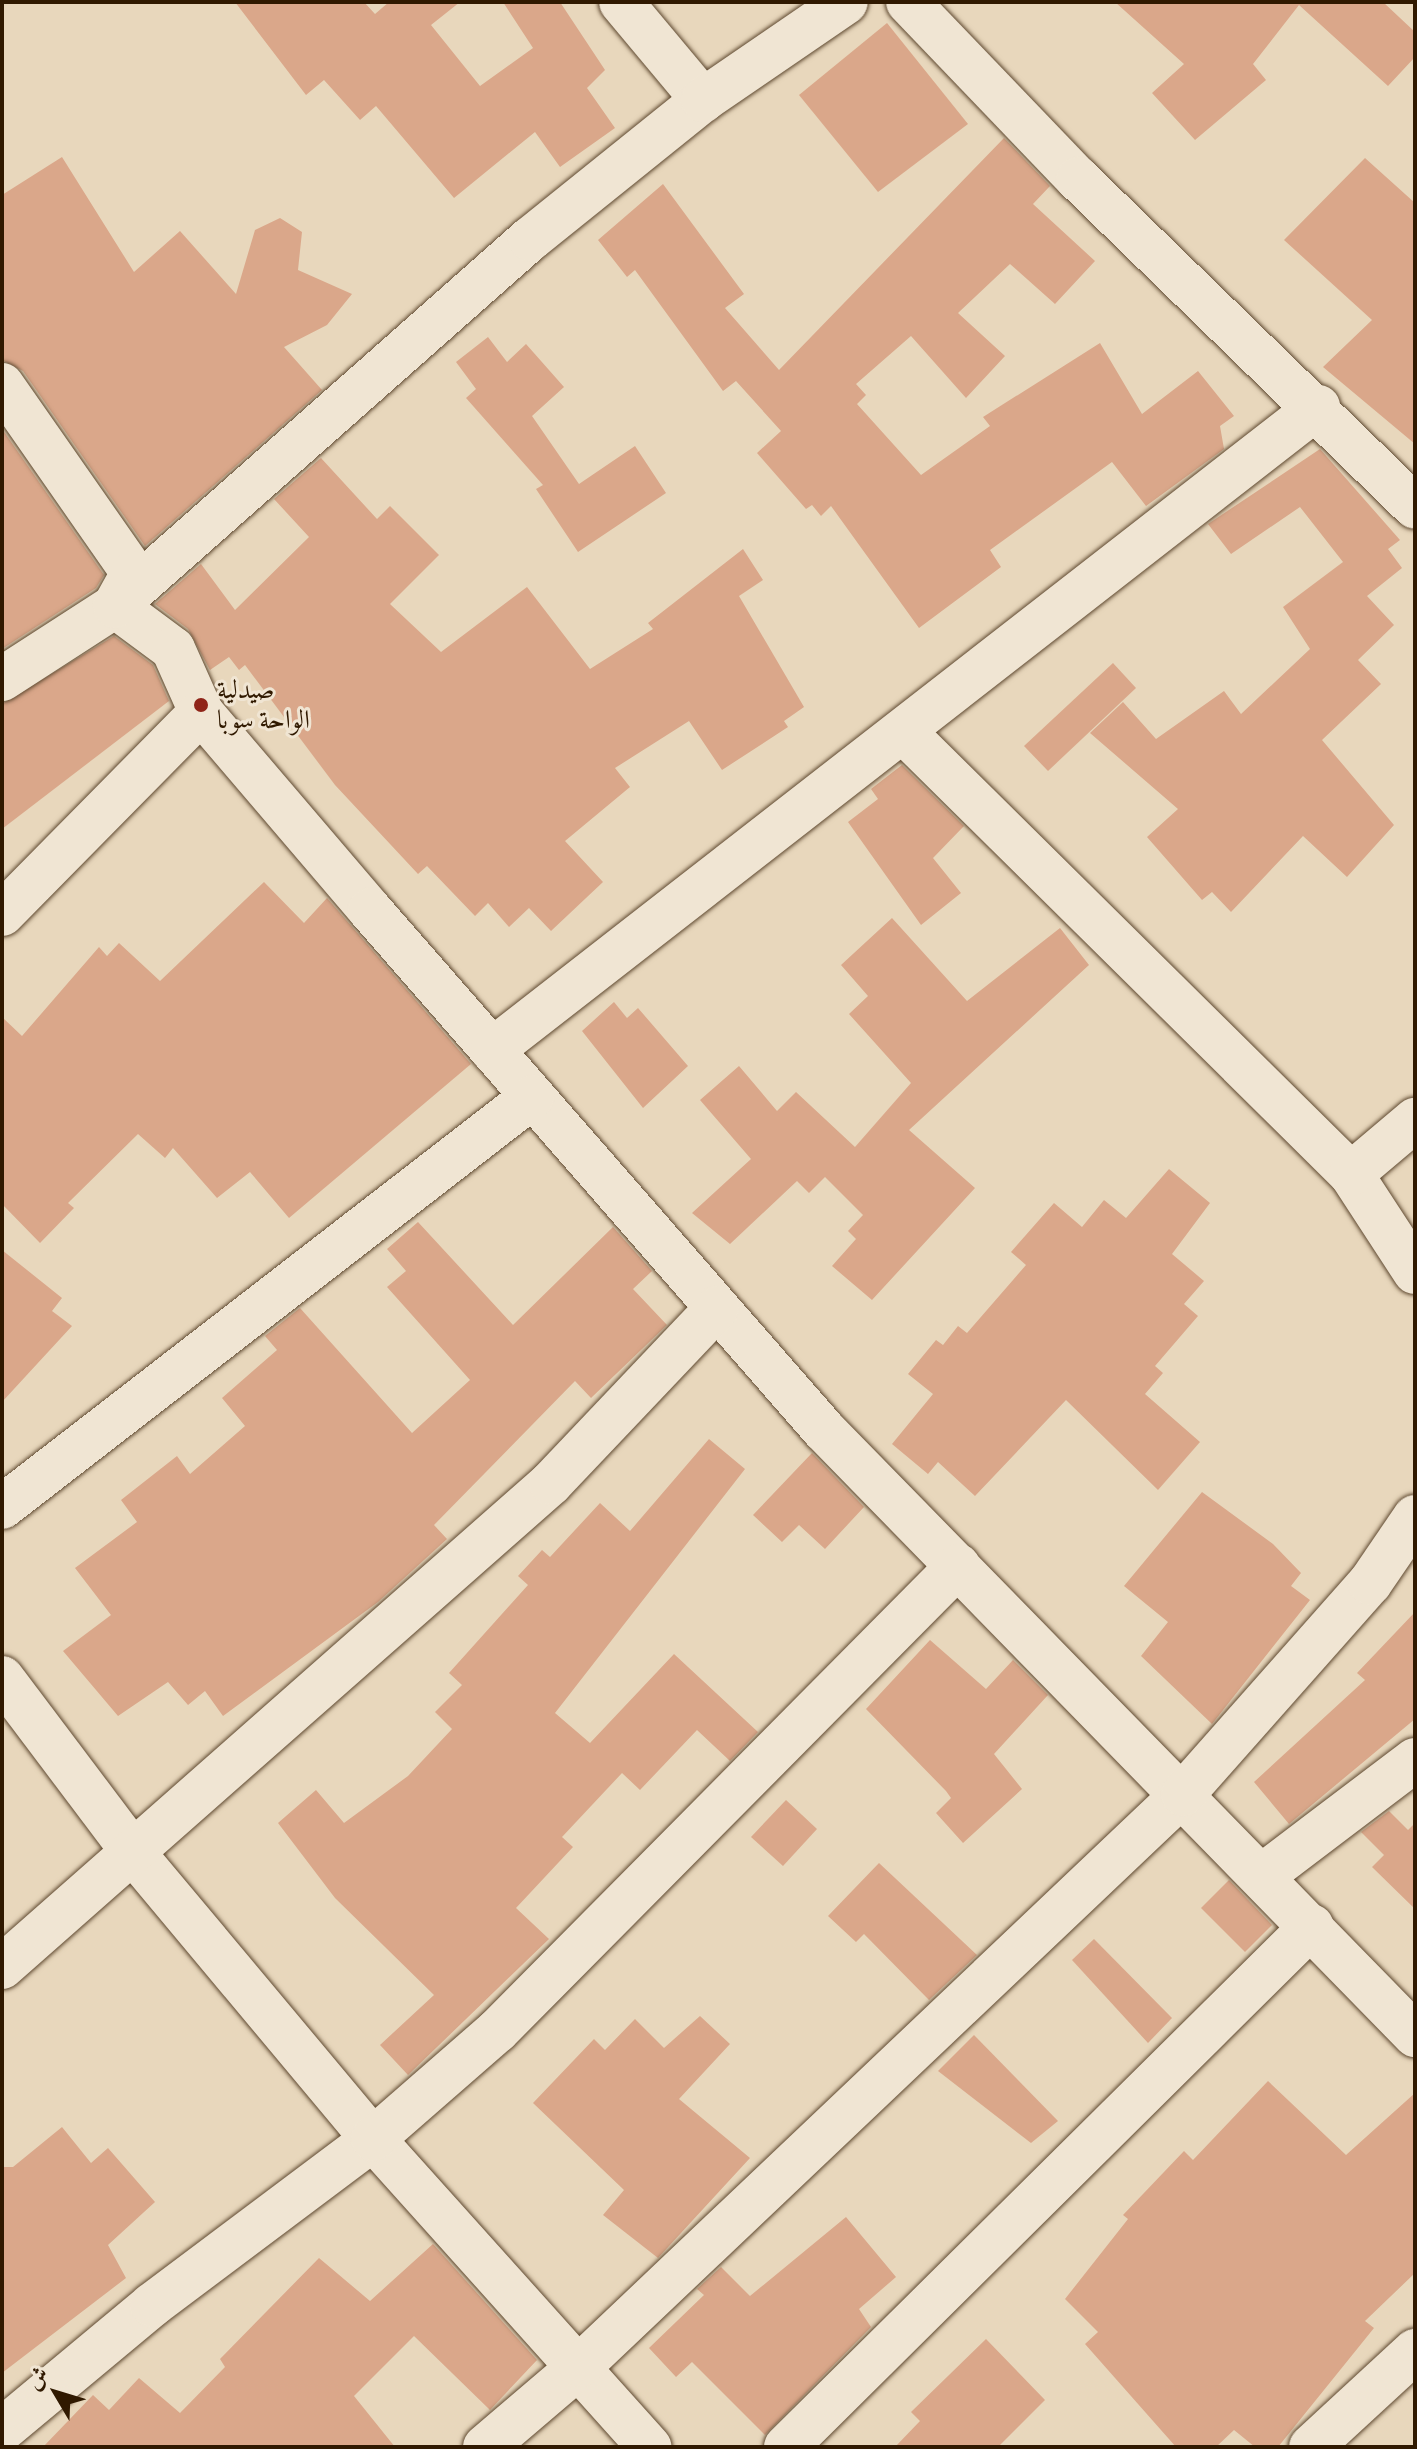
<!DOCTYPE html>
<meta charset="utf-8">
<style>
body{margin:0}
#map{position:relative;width:1417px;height:2449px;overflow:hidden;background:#e8d7bc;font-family:"IM FELL French Canon",Amiri,serif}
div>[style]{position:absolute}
.building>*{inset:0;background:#daa78a}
.roads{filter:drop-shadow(0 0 2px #5e482f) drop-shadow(0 0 2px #5e482f)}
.minor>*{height:44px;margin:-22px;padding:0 22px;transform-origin:22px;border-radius:22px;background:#f0e5d3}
.dots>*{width:22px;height:22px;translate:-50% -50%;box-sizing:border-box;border:4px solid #f0e5d3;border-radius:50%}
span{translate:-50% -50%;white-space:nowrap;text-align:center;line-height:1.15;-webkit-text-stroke:6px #f0e5d3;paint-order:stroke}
.poi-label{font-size:26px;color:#301900}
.left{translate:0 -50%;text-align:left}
.frame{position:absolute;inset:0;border:4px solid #301900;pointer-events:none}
.north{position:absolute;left:16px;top:2353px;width:80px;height:80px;-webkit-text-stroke:6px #f0e5d3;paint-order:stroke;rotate:308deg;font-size:22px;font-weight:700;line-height:32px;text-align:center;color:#301900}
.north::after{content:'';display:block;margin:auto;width:28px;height:36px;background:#301900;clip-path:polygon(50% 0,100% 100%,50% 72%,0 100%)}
</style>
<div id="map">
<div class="building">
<div style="clip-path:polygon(235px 2px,364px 2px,375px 14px,389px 2px,460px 2px,431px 25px,480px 86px,533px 48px,503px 2px,560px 2px,605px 70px,587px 88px,615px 128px,560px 167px,535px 132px,454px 198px,376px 106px,360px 120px,324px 80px,306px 95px)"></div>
<div style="clip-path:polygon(1115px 2px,1383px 2px,1415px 32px,1415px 57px,1388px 86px,1299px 5px,1253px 64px,1266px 80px,1195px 140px,1152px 93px,1184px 64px)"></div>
<div style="clip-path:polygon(887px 23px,968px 124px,878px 192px,799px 95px)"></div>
<div style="clip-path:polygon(1004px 138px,1050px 186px,1033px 204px,1095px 261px,1055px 304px,1010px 264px,958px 313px,1005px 356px,966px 398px,911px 336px,856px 384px,866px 395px,857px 404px,921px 475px,990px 426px,983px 417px,1100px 343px,1142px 414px,1198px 371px,1234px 416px,1220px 426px,1224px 449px,1146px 506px,1112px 462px,990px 550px,1001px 567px,919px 628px,831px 506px,821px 516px,812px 505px,806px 509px,757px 453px,781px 431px,736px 381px,723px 391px,635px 270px,627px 277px,598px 240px,663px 184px,744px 294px,725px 308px,779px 370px)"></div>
<div style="clip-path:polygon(62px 157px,134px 272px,180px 231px,236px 294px,255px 230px,280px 218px,302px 232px,298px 270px,352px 294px,327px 325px,284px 347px,322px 390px,145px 546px,23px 371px,2px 360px,2px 195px)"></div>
<div style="clip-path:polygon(1365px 158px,1415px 203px,1415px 444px,1323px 367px,1372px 320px,1284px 240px)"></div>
<div style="clip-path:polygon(488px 337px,507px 362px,526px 344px,564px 387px,532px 416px,579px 484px,635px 446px,666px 493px,578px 552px,536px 489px,543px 485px,466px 398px,476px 389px,456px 362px)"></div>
<div style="clip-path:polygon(2px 429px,104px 575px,96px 588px,2px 649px)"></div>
<div style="clip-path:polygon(1320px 449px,1400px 540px,1388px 549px,1402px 568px,1367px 596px,1394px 625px,1358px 660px,1381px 684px,1322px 740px,1394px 825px,1347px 877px,1303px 836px,1231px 912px,1212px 892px,1202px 900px,1147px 837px,1178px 809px,1090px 733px,1123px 702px,1156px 739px,1224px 691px,1241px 714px,1310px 649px,1283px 607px,1343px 562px,1300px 507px,1231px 554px,1208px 524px)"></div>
<div style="clip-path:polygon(321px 458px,377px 519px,390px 506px,439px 555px,390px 604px,441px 652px,527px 587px,590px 669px,653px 629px,648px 623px,743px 549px,763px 580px,739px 596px,804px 707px,784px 721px,788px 727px,722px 770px,689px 721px,615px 768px,630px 787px,565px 841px,603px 882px,551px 931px,529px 908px,509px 927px,488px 903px,475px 916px,427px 866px,418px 874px,335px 785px,245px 665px,239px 670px,229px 657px,210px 670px,188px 629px,155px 604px,201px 564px,235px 610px,309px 537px,274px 499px)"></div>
<div style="clip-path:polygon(114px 636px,153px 665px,169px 701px,2px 829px,2px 704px)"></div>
<div style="clip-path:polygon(1113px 663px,1136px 688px,1048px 771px,1024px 746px)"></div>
<div style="clip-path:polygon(902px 765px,964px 826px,933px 858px,961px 893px,921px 925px,848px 822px,878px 799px,871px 789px)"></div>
<div style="clip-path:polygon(264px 882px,304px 923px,327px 898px,471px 1064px,289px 1218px,250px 1172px,217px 1198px,173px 1148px,165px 1158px,138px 1134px,68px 1203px,74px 1208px,40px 1243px,2px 1204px,2px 1017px,22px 1036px,99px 947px,107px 956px,119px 943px,160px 981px)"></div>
<div style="clip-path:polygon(892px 918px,967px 1001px,1060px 928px,1089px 965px,909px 1130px,975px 1188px,872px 1300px,832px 1266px,856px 1239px,848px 1231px,863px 1215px,825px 1177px,809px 1193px,797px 1181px,730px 1244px,692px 1213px,751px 1159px,700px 1100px,739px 1066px,777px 1111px,796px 1092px,855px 1147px,911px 1083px,849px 1014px,868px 996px,841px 965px)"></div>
<div style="clip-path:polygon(614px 1002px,627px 1018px,638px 1008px,688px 1066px,643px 1108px,582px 1031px)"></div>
<div style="clip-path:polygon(1169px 1169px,1210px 1203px,1172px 1254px,1204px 1281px,1184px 1304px,1198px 1316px,1155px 1366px,1163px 1373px,1145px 1394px,1200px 1442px,1158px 1490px,1066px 1400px,975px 1496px,938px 1462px,928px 1474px,892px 1444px,933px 1394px,908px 1374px,936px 1340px,943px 1345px,958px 1326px,967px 1333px,1026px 1265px,1011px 1252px,1054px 1203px,1082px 1227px,1104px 1200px,1126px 1218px)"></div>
<div style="clip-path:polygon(418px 1222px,513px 1325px,613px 1227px,652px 1271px,633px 1289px,667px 1325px,591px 1398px,575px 1381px,434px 1525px,447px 1539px,378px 1602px,223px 1716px,205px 1691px,188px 1705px,168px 1682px,118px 1716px,63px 1651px,111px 1615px,75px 1568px,137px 1522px,121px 1500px,177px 1456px,190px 1474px,245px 1426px,222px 1398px,277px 1350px,265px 1336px,300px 1308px,412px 1433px,470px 1380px,387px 1287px,406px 1271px,387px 1249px)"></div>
<div style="clip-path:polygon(2px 1250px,62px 1298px,52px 1311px,72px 1326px,2px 1402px)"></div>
<div style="clip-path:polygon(709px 1439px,745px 1469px,555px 1713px,590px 1743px,674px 1654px,758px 1732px,730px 1761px,697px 1730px,640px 1790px,622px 1773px,562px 1837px,573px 1847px,516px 1908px,549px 1939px,408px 2075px,380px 2045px,434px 1995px,335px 1898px,278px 1823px,316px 1790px,344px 1823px,408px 1776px,452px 1729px,435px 1712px,462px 1685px,449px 1673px,528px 1585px,518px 1576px,542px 1550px,550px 1557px,600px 1503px,630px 1531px)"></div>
<div style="clip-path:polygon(812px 1453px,864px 1507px,825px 1549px,799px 1525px,782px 1542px,753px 1515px)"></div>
<div style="clip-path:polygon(1202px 1492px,1273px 1544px,1301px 1573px,1291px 1586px,1310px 1600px,1212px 1724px,1141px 1656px,1168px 1622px,1124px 1586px)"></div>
<div style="clip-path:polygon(1415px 1612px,1415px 1719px,1289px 1824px,1254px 1782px,1365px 1680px,1357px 1673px)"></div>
<div style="clip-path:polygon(930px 1640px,986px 1689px,1013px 1660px,1048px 1695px,994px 1754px,1022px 1789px,963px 1843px,936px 1813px,951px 1798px,946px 1791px,866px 1709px)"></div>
<div style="clip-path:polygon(786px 1800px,817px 1829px,783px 1866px,751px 1837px)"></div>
<div style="clip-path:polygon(1389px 1811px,1408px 1830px,1415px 1823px,1415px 1909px,1372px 1867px,1384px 1855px,1361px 1832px)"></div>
<div style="clip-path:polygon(879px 1863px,977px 1955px,929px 2000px,864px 1934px,856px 1942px,828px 1916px)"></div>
<div style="clip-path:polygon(1229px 1880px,1272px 1925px,1245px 1952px,1201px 1908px)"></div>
<div style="clip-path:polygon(1094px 1939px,1172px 2018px,1148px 2043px,1072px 1960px)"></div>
<div style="clip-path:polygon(700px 2016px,730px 2044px,679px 2099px,750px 2158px,658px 2258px,603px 2215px,624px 2190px,533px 2103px,594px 2039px,605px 2050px,635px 2019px,664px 2048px)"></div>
<div style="clip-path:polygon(974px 2035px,1058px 2121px,1031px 2143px,938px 2071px)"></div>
<div style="clip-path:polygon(1268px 2081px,1346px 2155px,1415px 2093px,1415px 2273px,1365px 2321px,1374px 2328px,1278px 2447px,1255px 2447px,1234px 2430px,1216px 2447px,1176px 2447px,1085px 2344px,1098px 2332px,1065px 2299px,1128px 2219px,1123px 2215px,1184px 2151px,1193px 2160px)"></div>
<div style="clip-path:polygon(62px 2127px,91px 2163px,108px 2148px,155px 2202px,108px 2245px,126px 2278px,2px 2373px,2px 2167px,13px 2167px)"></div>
<div style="clip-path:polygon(846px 2217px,896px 2277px,859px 2309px,871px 2327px,765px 2435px,692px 2362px,676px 2377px,649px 2348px,704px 2295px,697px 2289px,721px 2267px,750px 2296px)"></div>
<div style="clip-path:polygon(433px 2244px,537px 2360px,490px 2410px,414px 2336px,354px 2396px,395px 2447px,43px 2447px,93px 2395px,109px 2410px,139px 2378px,180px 2413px,225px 2367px,220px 2359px,319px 2258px,370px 2301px)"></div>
<div style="clip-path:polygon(986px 2339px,1045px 2400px,998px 2447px,895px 2447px,920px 2421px,911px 2412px)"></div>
</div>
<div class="roads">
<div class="minor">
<div style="left:621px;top:2px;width:128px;rotate:50.1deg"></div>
<div style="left:908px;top:2px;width:245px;rotate:46.2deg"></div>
<div style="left:1078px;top:179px;width:470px;rotate:44.2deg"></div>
<div style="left:2px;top:385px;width:229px;rotate:55.1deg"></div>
<div style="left:133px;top:573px;width:38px;rotate:119deg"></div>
<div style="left:115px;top:606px;width:72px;rotate:36.6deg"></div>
<div style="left:173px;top:649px;width:69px;rotate:66deg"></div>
<div style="left:201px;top:712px;width:260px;rotate:49.5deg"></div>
<div style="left:370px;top:910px;width:690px;rotate:48.88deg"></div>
<div style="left:824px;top:1430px;width:846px;rotate:45.67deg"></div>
<div style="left:2px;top:679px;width:135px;rotate:-32.9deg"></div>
<div style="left:115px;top:606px;width:554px;rotate:-41.49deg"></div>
<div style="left:530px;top:239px;width:222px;rotate:-38.8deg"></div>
<div style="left:703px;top:100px;width:173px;rotate:-34.4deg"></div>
<div style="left:903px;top:731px;width:630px;rotate:44.68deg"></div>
<div style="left:1351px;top:1174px;width:117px;rotate:56.9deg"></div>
<div style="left:2px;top:914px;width:284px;rotate:-45.4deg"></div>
<div style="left:492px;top:1050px;width:1047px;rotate:-37.9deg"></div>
<div style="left:1351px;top:1174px;width:84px;rotate:-40.2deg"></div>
<div style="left:2px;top:1507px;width:670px;rotate:-37.72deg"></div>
<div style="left:2px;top:1678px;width:223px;rotate:53deg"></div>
<div style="left:136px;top:1856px;width:369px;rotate:50.1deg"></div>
<div style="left:373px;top:2139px;width:414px;rotate:48.1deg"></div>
<div style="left:1262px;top:1876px;width:192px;rotate:-37.2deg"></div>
<div style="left:2px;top:1967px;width:732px;rotate:-41.4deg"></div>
<div style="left:551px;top:1483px;width:241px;rotate:-46.5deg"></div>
<div style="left:2px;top:2430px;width:195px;rotate:-39.8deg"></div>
<div style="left:152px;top:2305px;width:276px;rotate:-36.9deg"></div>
<div style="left:373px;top:2139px;width:164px;rotate:-41.1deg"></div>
<div style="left:497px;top:2031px;width:655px;rotate:-45.25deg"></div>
<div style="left:485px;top:2447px;width:126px;rotate:-40.5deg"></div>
<div style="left:581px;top:2365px;width:830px;rotate:-43.49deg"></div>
<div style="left:1183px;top:1794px;width:282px;rotate:-48.5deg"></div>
<div style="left:1370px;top:1583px;width:80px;rotate:-55.7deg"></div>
<div style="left:786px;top:2447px;width:740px;rotate:-44.73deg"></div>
<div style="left:1311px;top:2447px;width:142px;rotate:-42.7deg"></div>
</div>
</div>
<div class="dots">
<div style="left:201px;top:705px;background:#8f2418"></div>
</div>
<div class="poi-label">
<span class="left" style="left:217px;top:705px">صيدلية<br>الواحة سوبا</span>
</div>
<div class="frame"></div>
<div class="north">ش</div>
</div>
